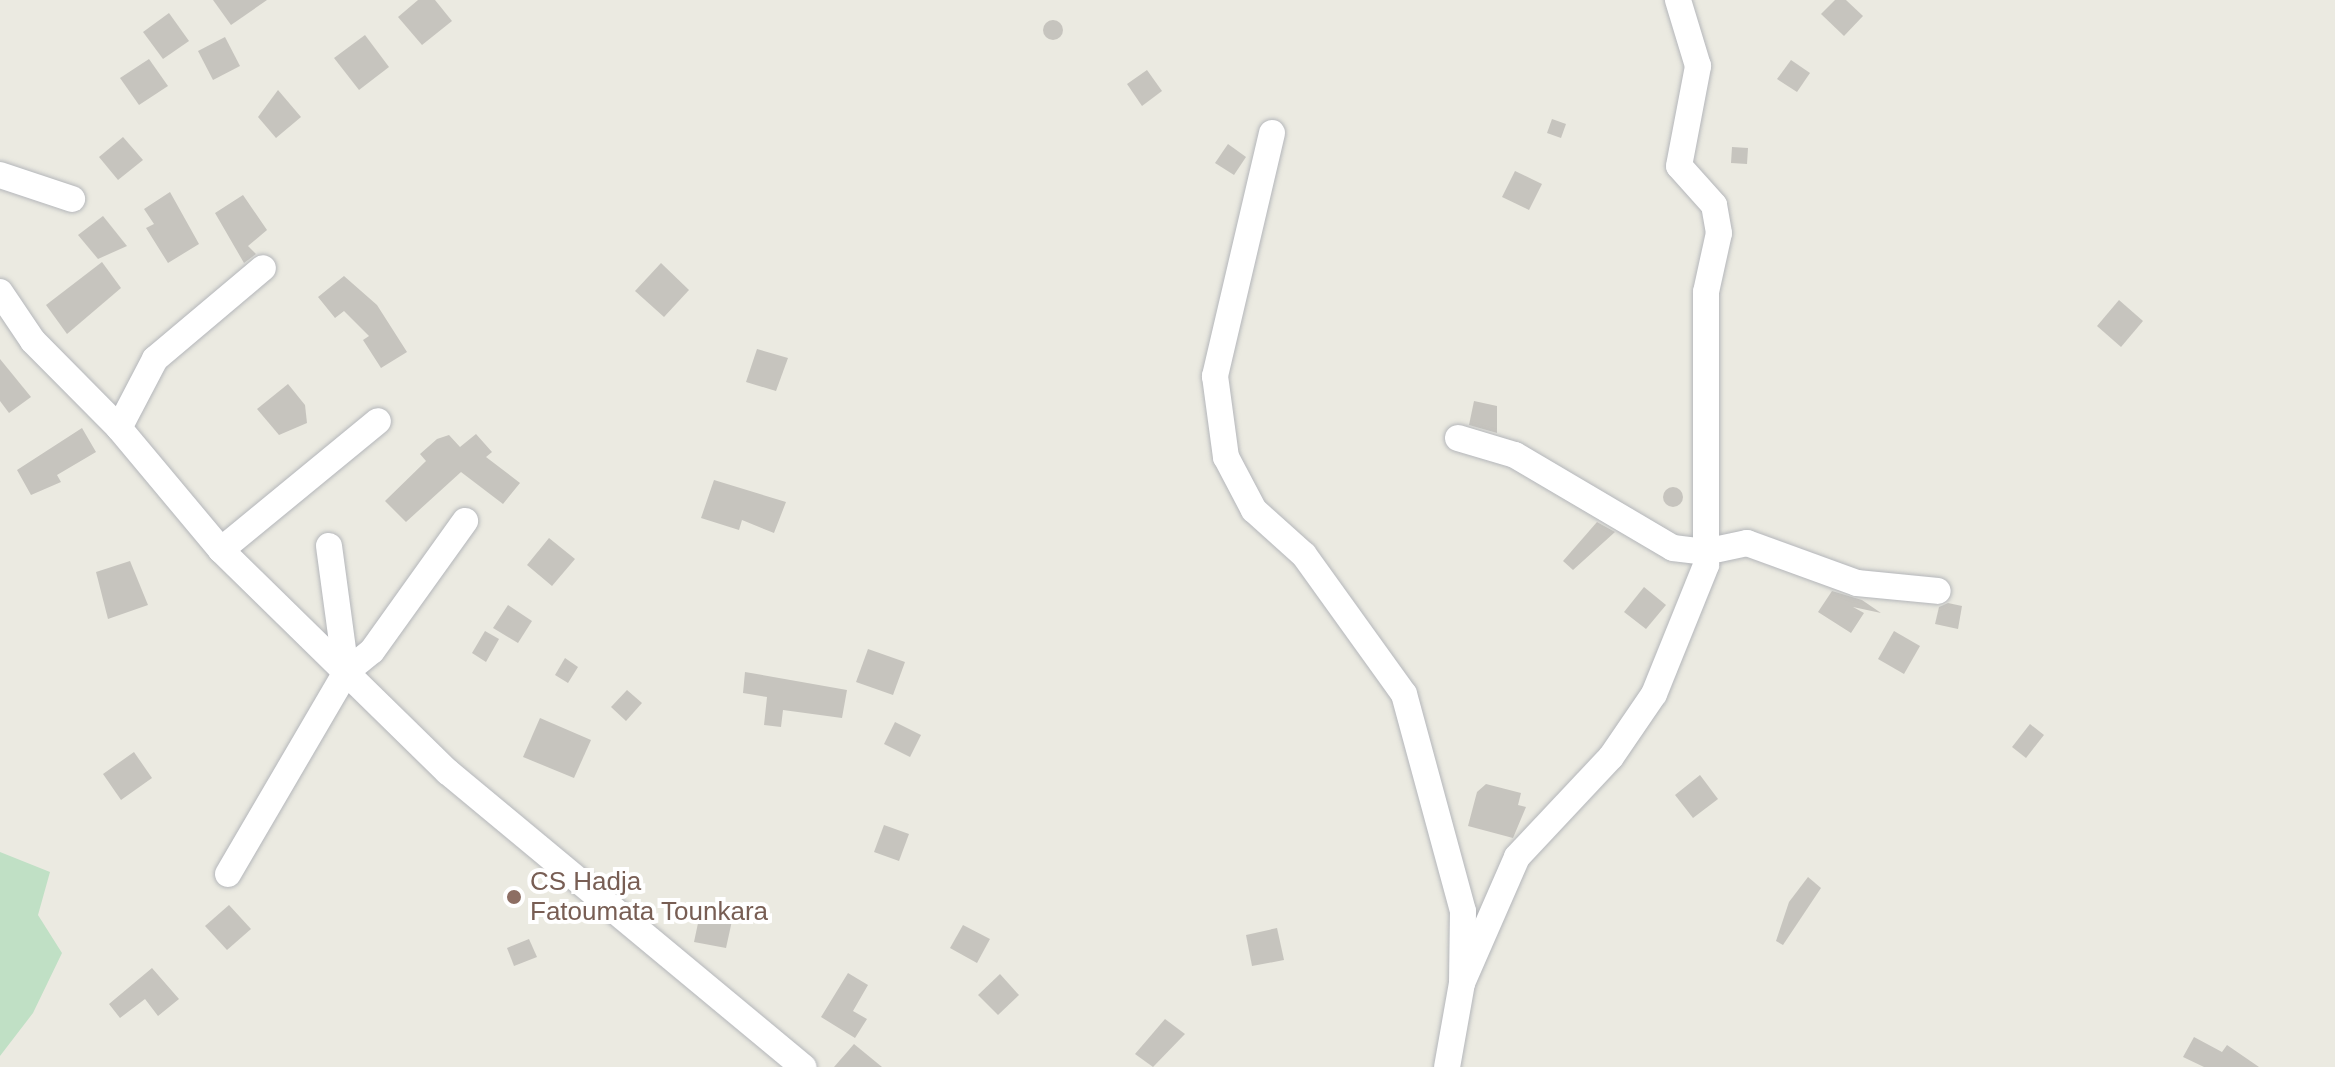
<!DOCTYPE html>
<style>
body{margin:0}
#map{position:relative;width:2335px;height:1067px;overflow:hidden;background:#ebeae1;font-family:Helvetica,sans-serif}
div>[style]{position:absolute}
.green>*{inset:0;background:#c0e0c5}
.building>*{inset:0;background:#c6c4be}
.round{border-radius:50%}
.roads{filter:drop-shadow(0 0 2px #b4b6ba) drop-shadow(0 0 2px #b4b6ba)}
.minor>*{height:26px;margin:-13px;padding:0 13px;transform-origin:13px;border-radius:13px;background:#fff}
.dots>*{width:22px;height:22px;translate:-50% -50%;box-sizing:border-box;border:4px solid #fff;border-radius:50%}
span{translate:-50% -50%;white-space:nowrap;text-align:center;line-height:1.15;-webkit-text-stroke:8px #fff;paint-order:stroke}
.education-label{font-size:26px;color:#785e54}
.left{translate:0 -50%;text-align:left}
</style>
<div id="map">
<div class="green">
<div style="clip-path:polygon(0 852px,50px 872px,38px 915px,62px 953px,33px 1013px,0 1056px)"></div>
</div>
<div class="building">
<div style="clip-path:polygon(213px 0,267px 0,231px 25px)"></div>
<div style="clip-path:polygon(418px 0,435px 0,452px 21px,422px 45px,398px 17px)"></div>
<div style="clip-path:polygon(1835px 0,1846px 0,1863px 16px,1844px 36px,1821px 14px)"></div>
<div style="clip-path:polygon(169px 13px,189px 41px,163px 59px,143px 32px)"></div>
<div class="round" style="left:1043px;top:20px;width:20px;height:20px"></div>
<div style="clip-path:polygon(365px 35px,389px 67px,359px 90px,334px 58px)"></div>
<div style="clip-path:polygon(225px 37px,240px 66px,213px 80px,198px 51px)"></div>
<div style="clip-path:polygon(149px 59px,168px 86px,139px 105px,120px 78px)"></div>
<div style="clip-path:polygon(1791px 60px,1810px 73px,1797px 92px,1777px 79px)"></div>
<div style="clip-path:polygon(1147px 70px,1162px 91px,1142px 106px,1127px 84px)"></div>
<div style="clip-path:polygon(278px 90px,301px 117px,276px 138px,258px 117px)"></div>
<div style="clip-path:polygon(1552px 119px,1566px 124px,1561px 138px,1547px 133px)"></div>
<div style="clip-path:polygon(123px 137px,143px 160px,118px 180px,99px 157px)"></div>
<div style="clip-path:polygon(1228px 144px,1246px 157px,1234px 175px,1215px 163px)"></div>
<div style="clip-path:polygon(1732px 147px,1748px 148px,1747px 164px,1731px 163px)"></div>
<div style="clip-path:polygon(1515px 171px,1542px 184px,1529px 210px,1502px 197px)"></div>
<div style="clip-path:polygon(170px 192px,199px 244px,168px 263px,146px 228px,154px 224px,144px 209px)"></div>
<div style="clip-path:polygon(243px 195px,267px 230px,248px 246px,256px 254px,244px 263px,215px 213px)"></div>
<div style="clip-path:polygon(103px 216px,127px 246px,98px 259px,78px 235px)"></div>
<div style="clip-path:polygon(102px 262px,121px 288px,67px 334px,46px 305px)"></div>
<div style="clip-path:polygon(661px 263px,689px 290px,664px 317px,635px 291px)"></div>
<div style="clip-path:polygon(344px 276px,377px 305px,407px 352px,381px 368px,363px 340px,369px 336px,344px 311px,335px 318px,318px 297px)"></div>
<div style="clip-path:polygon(2119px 300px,2143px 321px,2121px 347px,2097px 326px)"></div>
<div style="clip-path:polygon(757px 349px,788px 358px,776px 391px,746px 382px)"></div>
<div style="clip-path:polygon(0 359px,31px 397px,9px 413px,0 401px)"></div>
<div style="clip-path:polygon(288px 384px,305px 405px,307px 423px,279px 435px,257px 409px)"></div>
<div style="clip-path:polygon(1474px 401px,1497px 406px,1497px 433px,1469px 425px)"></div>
<div style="clip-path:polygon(82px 428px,96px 452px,57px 475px,61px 482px,31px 495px,17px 470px)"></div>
<div style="clip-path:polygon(476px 434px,492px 452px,486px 457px,520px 483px,503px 504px,461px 472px,406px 522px,385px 501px,426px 461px,420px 454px,437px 439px,449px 435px,460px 447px)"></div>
<div style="clip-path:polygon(714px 480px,786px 502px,774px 533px,742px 520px,739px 530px,701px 518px)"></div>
<div class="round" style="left:1663px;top:487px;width:20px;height:20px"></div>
<div style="clip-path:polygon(1597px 522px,1615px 532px,1573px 570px,1563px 561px)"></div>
<div style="clip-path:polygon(549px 538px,575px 559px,552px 586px,527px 565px)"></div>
<div style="clip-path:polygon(130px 561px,148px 605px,108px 619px,96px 572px)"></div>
<div style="clip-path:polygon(1644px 587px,1666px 605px,1646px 629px,1624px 612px)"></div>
<div style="clip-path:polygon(1832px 591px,1862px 600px,1881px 613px,1853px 607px,1864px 613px,1851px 633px,1818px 612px)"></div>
<div style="clip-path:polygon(1948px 603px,1962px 606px,1958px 629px,1935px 624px,1939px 607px)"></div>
<div style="clip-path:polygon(508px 605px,532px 621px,518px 643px,493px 628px)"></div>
<div style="clip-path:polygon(485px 631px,499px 639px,486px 662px,472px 653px)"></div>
<div style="clip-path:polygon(1894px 631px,1920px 646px,1904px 674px,1878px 659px)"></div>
<div style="clip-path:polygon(868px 649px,905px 662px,893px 695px,856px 682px)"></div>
<div style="clip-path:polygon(565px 658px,578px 667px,568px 683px,555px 675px)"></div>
<div style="clip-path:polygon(745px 672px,847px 690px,842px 718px,783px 710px,781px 727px,764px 725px,767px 697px,743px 693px)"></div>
<div style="clip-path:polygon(627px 690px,642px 703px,626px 721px,611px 707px)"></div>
<div style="clip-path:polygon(540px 718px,591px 740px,574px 778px,523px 757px)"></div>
<div style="clip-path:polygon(895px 722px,921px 735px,910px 757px,884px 744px)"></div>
<div style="clip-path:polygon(2030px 724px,2044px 735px,2026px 758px,2012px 747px)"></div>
<div style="clip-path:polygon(134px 752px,152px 778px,121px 800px,103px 774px)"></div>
<div style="clip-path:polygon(1700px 775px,1718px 799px,1693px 818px,1675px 795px)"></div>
<div style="clip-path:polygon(1486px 784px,1521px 793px,1518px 805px,1526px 807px,1513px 838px,1468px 826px,1477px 792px)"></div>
<div style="clip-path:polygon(884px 825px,909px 834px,899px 861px,874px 852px)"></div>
<div style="clip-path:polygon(1808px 877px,1821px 888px,1783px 945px,1776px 941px,1789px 902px)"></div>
<div style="clip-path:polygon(229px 905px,251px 929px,227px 950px,205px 926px)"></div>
<div style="clip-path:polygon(701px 909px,733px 916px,726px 948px,694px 942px)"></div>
<div style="clip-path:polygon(963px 925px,990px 939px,977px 963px,950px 948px)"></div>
<div style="clip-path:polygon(1277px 928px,1284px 960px,1252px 966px,1246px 935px)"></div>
<div style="clip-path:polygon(529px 939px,537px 957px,514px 966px,507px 948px)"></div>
<div style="clip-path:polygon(152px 968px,179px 999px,158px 1016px,145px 999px,120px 1018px,109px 1004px)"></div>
<div style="clip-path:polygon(848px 973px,868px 985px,853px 1011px,867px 1019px,855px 1038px,821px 1017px)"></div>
<div style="clip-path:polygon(1000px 974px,1019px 995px,998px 1015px,978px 995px)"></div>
<div style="clip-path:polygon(1165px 1019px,1185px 1034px,1153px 1067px,1135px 1054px)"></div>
<div style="clip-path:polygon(2194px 1037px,2222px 1052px,2227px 1045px,2259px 1067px,2204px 1067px,2183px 1057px)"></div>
<div style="clip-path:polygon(854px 1044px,882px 1067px,834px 1067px)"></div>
</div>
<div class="roads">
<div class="minor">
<div style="left:1272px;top:133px;width:250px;rotate:103.2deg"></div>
<div style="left:1215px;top:376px;width:82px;rotate:82.3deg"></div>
<div style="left:1226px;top:457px;width:60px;rotate:62.2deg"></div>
<div style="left:1254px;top:510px;width:67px;rotate:42deg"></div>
<div style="left:1304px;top:555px;width:171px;rotate:54.3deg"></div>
<div style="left:1404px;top:694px;width:225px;rotate:74.8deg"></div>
<div style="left:1463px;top:911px;width:72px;rotate:90.8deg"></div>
<div style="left:1462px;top:983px;width:85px;rotate:100.1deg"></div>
<div style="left:0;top:175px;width:76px;rotate:18.4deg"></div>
<div style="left:0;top:292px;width:59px;rotate:56deg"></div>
<div style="left:33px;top:341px;width:122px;rotate:45.3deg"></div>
<div style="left:119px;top:428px;width:159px;rotate:50.1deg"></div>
<div style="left:221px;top:550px;width:318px;rotate:44.4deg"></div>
<div style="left:448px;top:772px;width:462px;rotate:39.7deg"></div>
<div style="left:119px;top:428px;width:78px;rotate:-62.4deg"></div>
<div style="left:155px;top:359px;width:141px;rotate:-40.1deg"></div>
<div style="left:1458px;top:438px;width:59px;rotate:16.6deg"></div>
<div style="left:1515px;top:455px;width:183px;rotate:30.5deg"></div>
<div style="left:1673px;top:548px;width:32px;rotate:7deg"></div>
<div style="left:1705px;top:552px;width:43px;rotate:-12.1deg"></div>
<div style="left:1747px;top:543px;width:117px;rotate:20deg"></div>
<div style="left:1857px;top:583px;width:81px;rotate:5.6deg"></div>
<div style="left:329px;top:546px;width:127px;rotate:82.3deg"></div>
<div style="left:221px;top:550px;width:203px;rotate:-39.4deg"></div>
<div style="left:228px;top:874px;width:234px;rotate:-59.7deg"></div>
<div style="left:346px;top:672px;width:33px;rotate:-39deg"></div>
<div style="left:372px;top:651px;width:160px;rotate:-54.4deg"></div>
<div style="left:1462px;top:983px;width:137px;rotate:-66.4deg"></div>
<div style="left:1517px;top:857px;width:137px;rotate:-46.8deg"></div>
<div style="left:1611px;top:757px;width:76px;rotate:-55.7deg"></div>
<div style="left:1654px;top:694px;width:139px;rotate:-68deg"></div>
<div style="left:1706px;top:565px;width:273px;rotate:-90deg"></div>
<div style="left:1706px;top:292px;width:60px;rotate:-77.6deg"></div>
<div style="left:1719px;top:233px;width:28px;rotate:-100deg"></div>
<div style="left:1714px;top:205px;width:52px;rotate:-131.9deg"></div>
<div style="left:1679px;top:166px;width:102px;rotate:-79.2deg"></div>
<div style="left:1698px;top:66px;width:69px;rotate:-106.9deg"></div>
</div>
</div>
<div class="dots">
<div style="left:514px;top:897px;background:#8d6e63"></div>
</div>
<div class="education-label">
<span class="left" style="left:530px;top:897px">CS Hadja<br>Fatoumata Tounkara</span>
</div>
</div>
